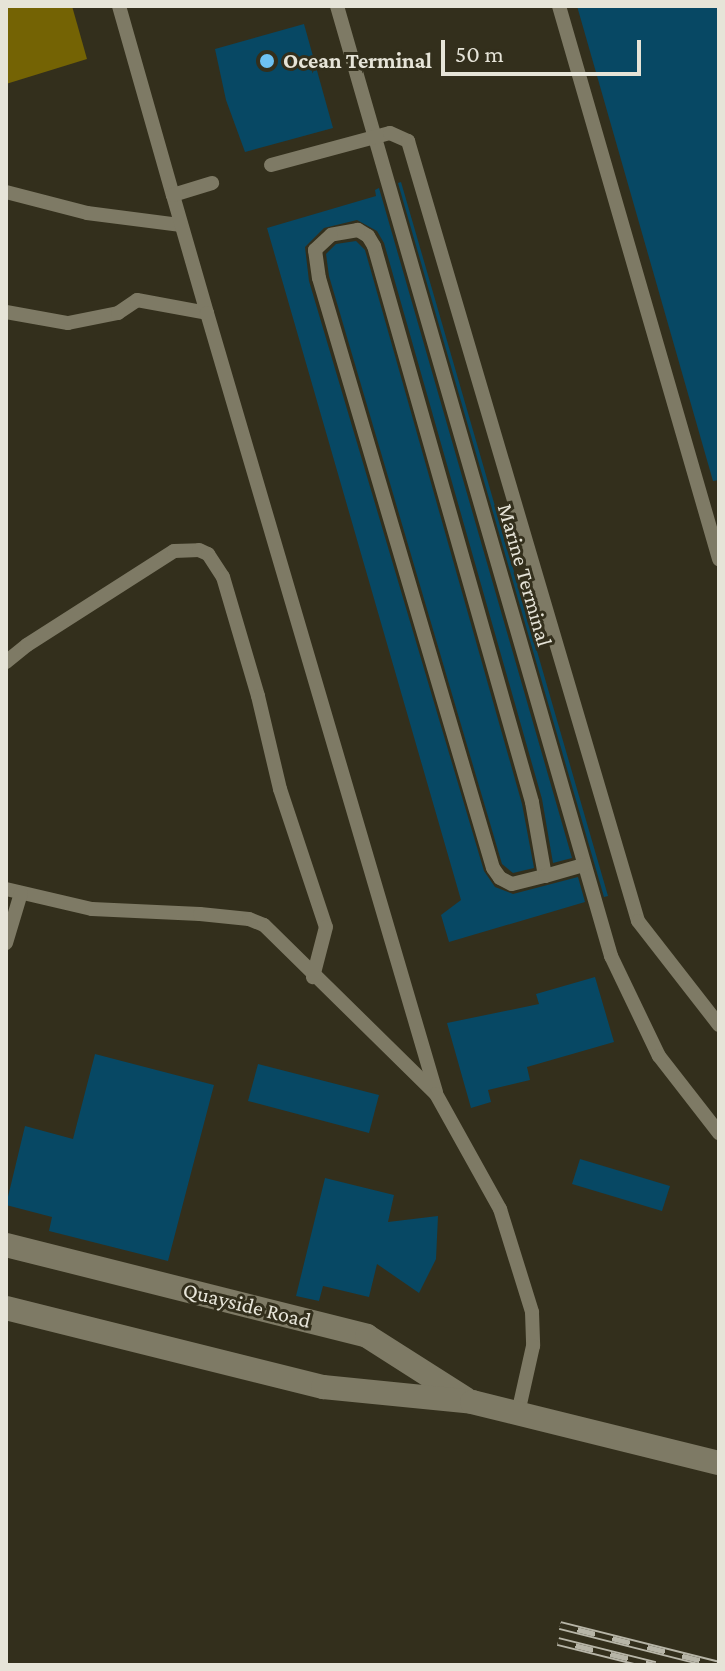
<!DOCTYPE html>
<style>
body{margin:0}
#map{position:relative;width:725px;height:1671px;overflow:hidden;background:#332f1c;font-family:"Crimson Pro",serif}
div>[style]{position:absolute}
.water>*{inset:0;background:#746304}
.building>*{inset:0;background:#074864}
.lane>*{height:14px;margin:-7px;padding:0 7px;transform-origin:7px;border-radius:7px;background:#7e7a65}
.street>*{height:24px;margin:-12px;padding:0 12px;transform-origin:12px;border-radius:12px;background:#7e7a65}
.rail>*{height:9px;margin-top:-4.5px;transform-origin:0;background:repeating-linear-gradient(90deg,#332f1c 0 18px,#b7b5a7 0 36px);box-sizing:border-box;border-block:2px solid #b7b5a7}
.dots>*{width:22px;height:22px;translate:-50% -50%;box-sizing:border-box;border:4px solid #332f1c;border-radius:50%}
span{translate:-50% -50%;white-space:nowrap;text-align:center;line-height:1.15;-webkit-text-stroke:6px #332f1c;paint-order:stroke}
.poi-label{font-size:22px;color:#e6e4d8;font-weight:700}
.left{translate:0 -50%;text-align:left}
.street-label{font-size:22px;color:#e6e4d8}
.frame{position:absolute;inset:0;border:8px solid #e6e4d8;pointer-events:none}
.scale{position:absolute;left:441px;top:40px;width:200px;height:36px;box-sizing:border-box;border:4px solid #e6e4d8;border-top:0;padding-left:10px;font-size:24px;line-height:28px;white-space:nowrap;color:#e6e4d8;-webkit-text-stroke:6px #332f1c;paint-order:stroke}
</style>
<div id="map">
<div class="water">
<div style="clip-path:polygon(6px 6px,72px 6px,87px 59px,6px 84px)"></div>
</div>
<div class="building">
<div style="clip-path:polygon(577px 6px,719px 6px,719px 480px,713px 481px)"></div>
<div style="clip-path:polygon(304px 24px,333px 128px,245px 152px,226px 100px,215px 49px)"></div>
<div style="clip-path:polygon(401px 182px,608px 896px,604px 897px,398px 183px)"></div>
<div style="clip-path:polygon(379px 188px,572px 858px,553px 863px,542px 799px,384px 243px,377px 231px,357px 220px,324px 228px,305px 247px,309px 281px,484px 871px,495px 887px,513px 894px,578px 877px,585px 902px,449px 942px,441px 915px,461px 900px,267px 228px,376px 196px,375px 190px)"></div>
<div style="clip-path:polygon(356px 241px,365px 250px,522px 804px,534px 868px,513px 873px,502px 864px,329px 276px,326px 254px,336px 244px)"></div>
<div style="clip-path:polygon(595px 977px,614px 1042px,527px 1067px,530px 1080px,488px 1090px,491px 1102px,471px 1108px,447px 1023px,539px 1004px,536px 994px)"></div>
<div style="clip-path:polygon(95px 1054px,214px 1085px,168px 1261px,49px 1231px,52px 1217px,6px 1205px,25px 1126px,73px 1139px)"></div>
<div style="clip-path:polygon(258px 1064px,379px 1095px,369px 1133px,248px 1101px)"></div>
<div style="clip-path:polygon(580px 1159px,670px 1186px,662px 1211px,572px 1184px)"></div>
<div style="clip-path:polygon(325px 1178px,394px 1195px,388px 1222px,438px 1216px,436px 1259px,419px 1293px,377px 1264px,369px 1297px,323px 1286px,319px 1301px,296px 1296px)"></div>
</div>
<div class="lane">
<div style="left:119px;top:6px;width:197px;rotate:74.1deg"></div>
<div style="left:337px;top:6px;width:989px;rotate:73.91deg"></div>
<div style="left:611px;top:956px;width:111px;rotate:64.4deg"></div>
<div style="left:659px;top:1056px;width:98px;rotate:52.1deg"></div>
<div style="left:559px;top:6px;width:576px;rotate:73.86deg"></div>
<div style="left:271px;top:165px;width:123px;rotate:-15.1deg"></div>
<div style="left:390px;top:133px;width:20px;rotate:24deg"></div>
<div style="left:408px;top:141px;width:813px;rotate:73.57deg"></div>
<div style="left:638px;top:921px;width:132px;rotate:52.1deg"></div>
<div style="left:6px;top:192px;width:84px;rotate:14.5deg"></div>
<div style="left:87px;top:213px;width:95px;rotate:7.3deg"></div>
<div style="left:6px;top:312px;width:63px;rotate:10.1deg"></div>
<div style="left:68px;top:323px;width:51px;rotate:-11.3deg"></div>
<div style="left:118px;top:313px;width:23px;rotate:-34deg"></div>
<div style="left:137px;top:300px;width:71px;rotate:10.5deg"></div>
<div style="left:207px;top:313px;width:123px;rotate:-106.1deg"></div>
<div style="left:173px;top:195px;width:41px;rotate:-17.1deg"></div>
<div style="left:207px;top:313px;width:812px;rotate:73.62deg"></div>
<div style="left:6px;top:662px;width:27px;rotate:-39deg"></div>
<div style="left:27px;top:645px;width:174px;rotate:-32.6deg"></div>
<div style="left:174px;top:551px;width:25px;rotate:-2deg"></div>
<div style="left:199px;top:550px;width:10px;rotate:24deg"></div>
<div style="left:208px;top:554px;width:27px;rotate:57deg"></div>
<div style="left:223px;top:577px;width:124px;rotate:73.6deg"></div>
<div style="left:258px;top:696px;width:96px;rotate:76.7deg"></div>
<div style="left:280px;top:789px;width:145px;rotate:71.6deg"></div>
<div style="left:326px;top:927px;width:52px;rotate:104.6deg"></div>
<div style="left:545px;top:876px;width:75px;rotate:-100deg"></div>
<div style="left:532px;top:802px;width:578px;rotate:-105.86deg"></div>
<div style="left:374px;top:246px;width:12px;rotate:-121deg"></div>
<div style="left:368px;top:236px;width:12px;rotate:-149deg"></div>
<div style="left:358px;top:230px;width:27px;rotate:170deg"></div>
<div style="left:331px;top:235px;width:22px;rotate:137deg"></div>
<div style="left:315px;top:250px;width:28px;rotate:82deg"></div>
<div style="left:319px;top:278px;width:615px;rotate:73.57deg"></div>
<div style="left:493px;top:868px;width:12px;rotate:55deg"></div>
<div style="left:500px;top:878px;width:13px;rotate:27deg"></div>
<div style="left:512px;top:884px;width:34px;rotate:-14deg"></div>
<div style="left:545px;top:876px;width:40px;rotate:-16deg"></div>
<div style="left:6px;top:889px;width:88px;rotate:13.1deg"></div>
<div style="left:92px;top:909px;width:108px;rotate:2.7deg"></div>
<div style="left:200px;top:914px;width:49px;rotate:5.8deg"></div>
<div style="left:249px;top:919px;width:16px;rotate:22deg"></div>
<div style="left:264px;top:925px;width:241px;rotate:44.5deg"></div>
<div style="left:436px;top:1094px;width:132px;rotate:60.9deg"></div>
<div style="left:500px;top:1209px;width:108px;rotate:72.7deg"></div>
<div style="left:532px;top:1312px;width:34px;rotate:88deg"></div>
<div style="left:533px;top:1346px;width:69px;rotate:102.6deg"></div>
<div style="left:6px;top:943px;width:52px;rotate:-73.3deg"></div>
</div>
<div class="street">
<div style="left:6px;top:1245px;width:372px;rotate:14.1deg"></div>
<div style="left:367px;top:1336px;width:117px;rotate:32.5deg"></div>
<div style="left:6px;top:1308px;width:327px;rotate:14deg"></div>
<div style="left:323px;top:1387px;width:150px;rotate:5.7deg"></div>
<div style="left:472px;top:1402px;width:254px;rotate:13.9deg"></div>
</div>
<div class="rail">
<div style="left:560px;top:1625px;width:164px;rotate:14.1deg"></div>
<div style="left:558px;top:1641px;width:100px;rotate:13.9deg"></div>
</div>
<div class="dots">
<div style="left:267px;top:61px;background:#6dc2f3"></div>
</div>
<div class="poi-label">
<span class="left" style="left:283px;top:61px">Ocean Terminal</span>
</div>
<div class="street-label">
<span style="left:525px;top:575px;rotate:74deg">Marine Terminal</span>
<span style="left:247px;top:1305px;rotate:14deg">Quayside Road</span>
</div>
<div class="frame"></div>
<div class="scale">50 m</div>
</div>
